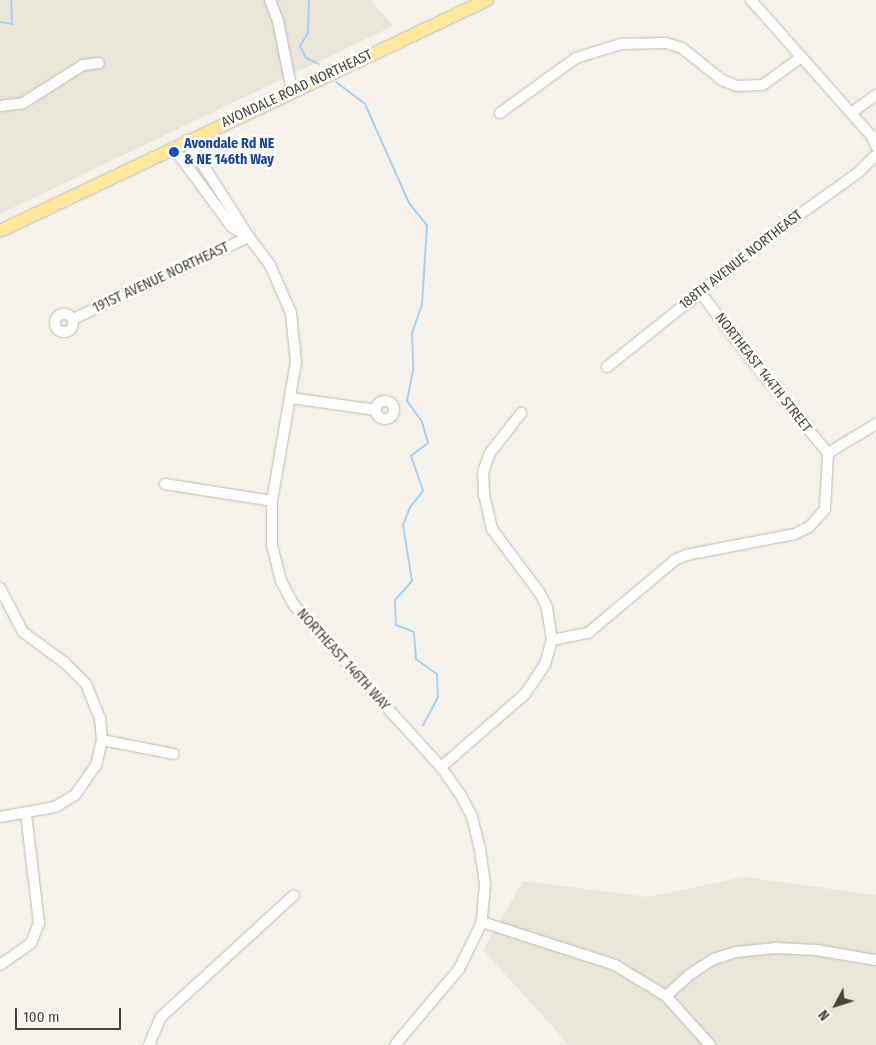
<!DOCTYPE html>
<style>
body{margin:0}
#map{position:relative;width:876px;height:1045px;overflow:hidden;background:#f5f2eb;font-family:"Fira Sans Condensed",sans-serif}
div>[style]{position:absolute}
.residential>*{inset:0;background:#e9e5d9}
.stream>*{height:2px;margin:-1px;padding:0 1px;transform-origin:1px;border-radius:1px;background:#a8d0f1}
.roads{filter:drop-shadow(0 0 1px #c1bbad) drop-shadow(0 0 1px #c1bbad)}
.minor>*{height:10px;margin:-5px;padding:0 5px;transform-origin:5px;border-radius:5px;background:#fff}
.minor>.ring{margin:-5px;padding:0;box-sizing:content-box;background:none;border:10px solid #fff;border-radius:50%}
.major>*{height:12px;margin:-6px;padding:0 6px;transform-origin:6px;border-radius:6px;background:#fee69b}
.dots>*{width:14px;height:14px;translate:-50% -50%;box-sizing:border-box;border:2px solid #fff;border-radius:50%}
span{translate:-50% -50%;white-space:nowrap;text-align:center;line-height:1.15;-webkit-text-stroke:5px #fff;paint-order:stroke}
.street-label{font-size:14px;color:#4a4338}
.transit-label{font-size:14px;color:#164399;font-weight:700}
.left{translate:0 -50%;text-align:left}
.north{position:absolute;left:811px;top:980px;width:50px;height:50px;-webkit-text-stroke:4px #fff;paint-order:stroke;rotate:230deg;font-size:14px;font-weight:700;line-height:20px;text-align:center;color:#4a4338}
.north::after{content:'';display:block;margin:auto;width:18px;height:22px;background:#4a4338;clip-path:polygon(50% 0,100% 100%,50% 72%,0 100%)}
.scale{position:absolute;left:15px;top:1008px;width:106px;height:22px;box-sizing:border-box;border:2px solid #4a4338;border-top:0;padding-left:6px;font-size:15px;line-height:18px;white-space:nowrap;color:#4a4338;-webkit-text-stroke:4px #fff;paint-order:stroke}
</style>
<div id="map">
<div class="residential">
<div style="clip-path:polygon(0 0,371px 0,393px 26px,0 214px)"></div>
<div style="clip-path:polygon(744px 877px,876px 895px,876px 1045px,569px 1045px,483px 950px,523px 881px,648px 897px)"></div>
</div>
<div class="stream">
<div style="left:309px;top:0;width:33px;rotate:92deg"></div>
<div style="left:308px;top:33px;width:15px;rotate:122deg"></div>
<div style="left:300px;top:46px;width:13px;rotate:63deg"></div>
<div style="left:306px;top:58px;width:14px;rotate:25deg"></div>
<div style="left:0;top:22px;width:12px;rotate:9deg"></div>
<div style="left:12px;top:24px;width:24px;rotate:-92deg"></div>
<div style="left:336px;top:82px;width:36px;rotate:37deg"></div>
<div style="left:365px;top:104px;width:108px;rotate:66deg"></div>
<div style="left:409px;top:203px;width:28px;rotate:51deg"></div>
<div style="left:427px;top:225px;width:79px;rotate:93.6deg"></div>
<div style="left:422px;top:304px;width:31px;rotate:109deg"></div>
<div style="left:412px;top:333px;width:37px;rotate:88deg"></div>
<div style="left:413px;top:370px;width:32px;rotate:101deg"></div>
<div style="left:407px;top:401px;width:26px;rotate:54deg"></div>
<div style="left:422px;top:422px;width:22px;rotate:74deg"></div>
<div style="left:428px;top:443px;width:21px;rotate:143deg"></div>
<div style="left:411px;top:456px;width:37px;rotate:71deg"></div>
<div style="left:423px;top:491px;width:21px;rotate:129deg"></div>
<div style="left:410px;top:507px;width:19px;rotate:111deg"></div>
<div style="left:403px;top:525px;width:57px;rotate:80.9deg"></div>
<div style="left:412px;top:581px;width:25px;rotate:132deg"></div>
<div style="left:395px;top:600px;width:25px;rotate:88deg"></div>
<div style="left:396px;top:625px;width:19px;rotate:21deg"></div>
<div style="left:414px;top:632px;width:27px;rotate:86deg"></div>
<div style="left:416px;top:659px;width:26px;rotate:36deg"></div>
<div style="left:437px;top:674px;width:23px;rotate:88deg"></div>
<div style="left:438px;top:697px;width:32px;rotate:118deg"></div>
</div>
<div class="roads">
<div class="minor">
<div style="left:270px;top:0;width:22px;rotate:69deg"></div>
<div style="left:278px;top:21px;width:71px;rotate:78.7deg"></div>
<div style="left:751px;top:0;width:183px;rotate:48.5deg"></div>
<div style="left:872px;top:137px;width:10px;rotate:66deg"></div>
<div style="left:0;top:106px;width:23px;rotate:-7deg"></div>
<div style="left:23px;top:103px;width:71px;rotate:-32.3deg"></div>
<div style="left:83px;top:65px;width:16px;rotate:-7deg"></div>
<div style="left:500px;top:113px;width:94px;rotate:-35.9deg"></div>
<div style="left:576px;top:58px;width:47px;rotate:-17.3deg"></div>
<div style="left:621px;top:44px;width:45px;rotate:-1.3deg"></div>
<div style="left:666px;top:43px;width:17px;rotate:17deg"></div>
<div style="left:682px;top:48px;width:51px;rotate:38.7deg"></div>
<div style="left:722px;top:80px;width:16px;rotate:22deg"></div>
<div style="left:737px;top:86px;width:26px;rotate:-2deg"></div>
<div style="left:763px;top:85px;width:46px;rotate:-36.1deg"></div>
<div style="left:851px;top:113px;width:31px;rotate:-36deg"></div>
<div style="left:187px;top:140px;width:115px;rotate:57.4deg"></div>
<div style="left:249px;top:237px;width:35px;rotate:53deg"></div>
<div style="left:270px;top:265px;width:52px;rotate:66.4deg"></div>
<div style="left:291px;top:313px;width:49px;rotate:84.2deg"></div>
<div style="left:296px;top:362px;width:141px;rotate:99.8deg"></div>
<div style="left:272px;top:501px;width:44px;rotate:90deg"></div>
<div style="left:272px;top:545px;width:37px;rotate:76deg"></div>
<div style="left:281px;top:581px;width:27px;rotate:62deg"></div>
<div style="left:294px;top:605px;width:219px;rotate:47.8deg"></div>
<div style="left:441px;top:767px;width:33px;rotate:55deg"></div>
<div style="left:460px;top:794px;width:26px;rotate:62deg"></div>
<div style="left:472px;top:817px;width:33px;rotate:76deg"></div>
<div style="left:480px;top:849px;width:35px;rotate:82deg"></div>
<div style="left:485px;top:884px;width:38px;rotate:95deg"></div>
<div style="left:482px;top:922px;width:140px;rotate:17.9deg"></div>
<div style="left:615px;top:965px;width:60px;rotate:31.3deg"></div>
<div style="left:666px;top:996px;width:66px;rotate:48.1deg"></div>
<div style="left:173px;top:147px;width:99px;rotate:53.6deg"></div>
<div style="left:232px;top:227px;width:19px;rotate:32deg"></div>
<div style="left:700px;top:292px;width:85px;rotate:53.1deg"></div>
<div style="left:751px;top:360px;width:121px;rotate:50.4deg"></div>
<div class="ring" style="left:55px;top:314px;width:8px;height:8px"></div>
<div style="left:73px;top:319px;width:194px;rotate:-25deg"></div>
<div style="left:607px;top:367px;width:219px;rotate:-38.7deg"></div>
<div style="left:778px;top:230px;width:100px;rotate:-35.6deg"></div>
<div style="left:859px;top:172px;width:24px;rotate:-45deg"></div>
<div style="left:291px;top:398px;width:86px;rotate:8deg"></div>
<div class="ring" style="left:376px;top:401px;width:8px;height:8px"></div>
<div style="left:828px;top:453px;width:56px;rotate:-31.1deg"></div>
<div style="left:165px;top:484px;width:108px;rotate:9deg"></div>
<div style="left:0;top:588px;width:50px;rotate:62.4deg"></div>
<div style="left:23px;top:632px;width:52px;rotate:36.4deg"></div>
<div style="left:65px;top:663px;width:30px;rotate:45deg"></div>
<div style="left:86px;top:684px;width:37px;rotate:68deg"></div>
<div style="left:100px;top:718px;width:22px;rotate:85deg"></div>
<div style="left:102px;top:740px;width:26px;rotate:103deg"></div>
<div style="left:96px;top:765px;width:37px;rotate:125deg"></div>
<div style="left:75px;top:795px;width:23px;rotate:149deg"></div>
<div style="left:55px;top:807px;width:56px;rotate:169.7deg"></div>
<div style="left:552px;top:640px;width:37px;rotate:-11deg"></div>
<div style="left:588px;top:633px;width:114px;rotate:-40deg"></div>
<div style="left:675px;top:560px;width:12px;rotate:-24deg"></div>
<div style="left:686px;top:555px;width:111px;rotate:-10.9deg"></div>
<div style="left:795px;top:534px;width:16px;rotate:-27deg"></div>
<div style="left:809px;top:527px;width:24px;rotate:-48deg"></div>
<div style="left:825px;top:509px;width:56px;rotate:-86.9deg"></div>
<div style="left:102px;top:740px;width:73px;rotate:11deg"></div>
<div style="left:441px;top:767px;width:111px;rotate:-41deg"></div>
<div style="left:525px;top:694px;width:36px;rotate:-56deg"></div>
<div style="left:545px;top:664px;width:25px;rotate:-74deg"></div>
<div style="left:552px;top:640px;width:33px;rotate:-99deg"></div>
<div style="left:547px;top:607px;width:17px;rotate:-118deg"></div>
<div style="left:539px;top:592px;width:79px;rotate:-126.7deg"></div>
<div style="left:492px;top:529px;width:35px;rotate:-103deg"></div>
<div style="left:484px;top:495px;width:23px;rotate:-92deg"></div>
<div style="left:483px;top:472px;width:20px;rotate:-70deg"></div>
<div style="left:490px;top:453px;width:51px;rotate:-52.2deg"></div>
<div style="left:0;top:965px;width:38px;rotate:-35deg"></div>
<div style="left:31px;top:943px;width:22px;rotate:-68deg"></div>
<div style="left:39px;top:923px;width:110px;rotate:-96.8deg"></div>
<div style="left:666px;top:996px;width:31px;rotate:-42deg"></div>
<div style="left:689px;top:975px;width:30px;rotate:-33deg"></div>
<div style="left:714px;top:959px;width:23px;rotate:-18deg"></div>
<div style="left:736px;top:952px;width:40px;rotate:-5.7deg"></div>
<div style="left:776px;top:948px;width:40px;rotate:2.9deg"></div>
<div style="left:816px;top:950px;width:61px;rotate:9.5deg"></div>
<div style="left:149px;top:1045px;width:30px;rotate:-67deg"></div>
<div style="left:161px;top:1017px;width:180px;rotate:-42.5deg"></div>
<div style="left:395px;top:1045px;width:99px;rotate:-49.9deg"></div>
<div style="left:459px;top:969px;width:52px;rotate:-63.9deg"></div>
</div>
<div class="major">
<div style="left:0;top:231px;width:539px;rotate:-25.38deg"></div>
</div>
</div>
<div class="dots">
<div style="left:174px;top:152px;background:#1a4fb4"></div>
</div>
<div class="street-label">
<span style="left:297px;top:89px;rotate:-25deg">AVONDALE ROAD NORTHEAST</span>
<span style="left:741px;top:260px;rotate:-38deg">188TH AVENUE NORTHEAST</span>
<span style="left:161px;top:278px;rotate:-25deg">191ST AVENUE NORTHEAST</span>
<span style="left:763px;top:373px;rotate:52deg">NORTHEAST 144TH STREET</span>
<span style="left:343px;top:660px;rotate:48deg">NORTHEAST 146TH WAY</span>
</div>
<div class="transit-label">
<span class="left" style="left:184px;top:152px">Avondale Rd NE<br>&amp; NE 146th Way</span>
</div>
<div class="north">N</div>
<div class="scale">100 m</div>
</div>
